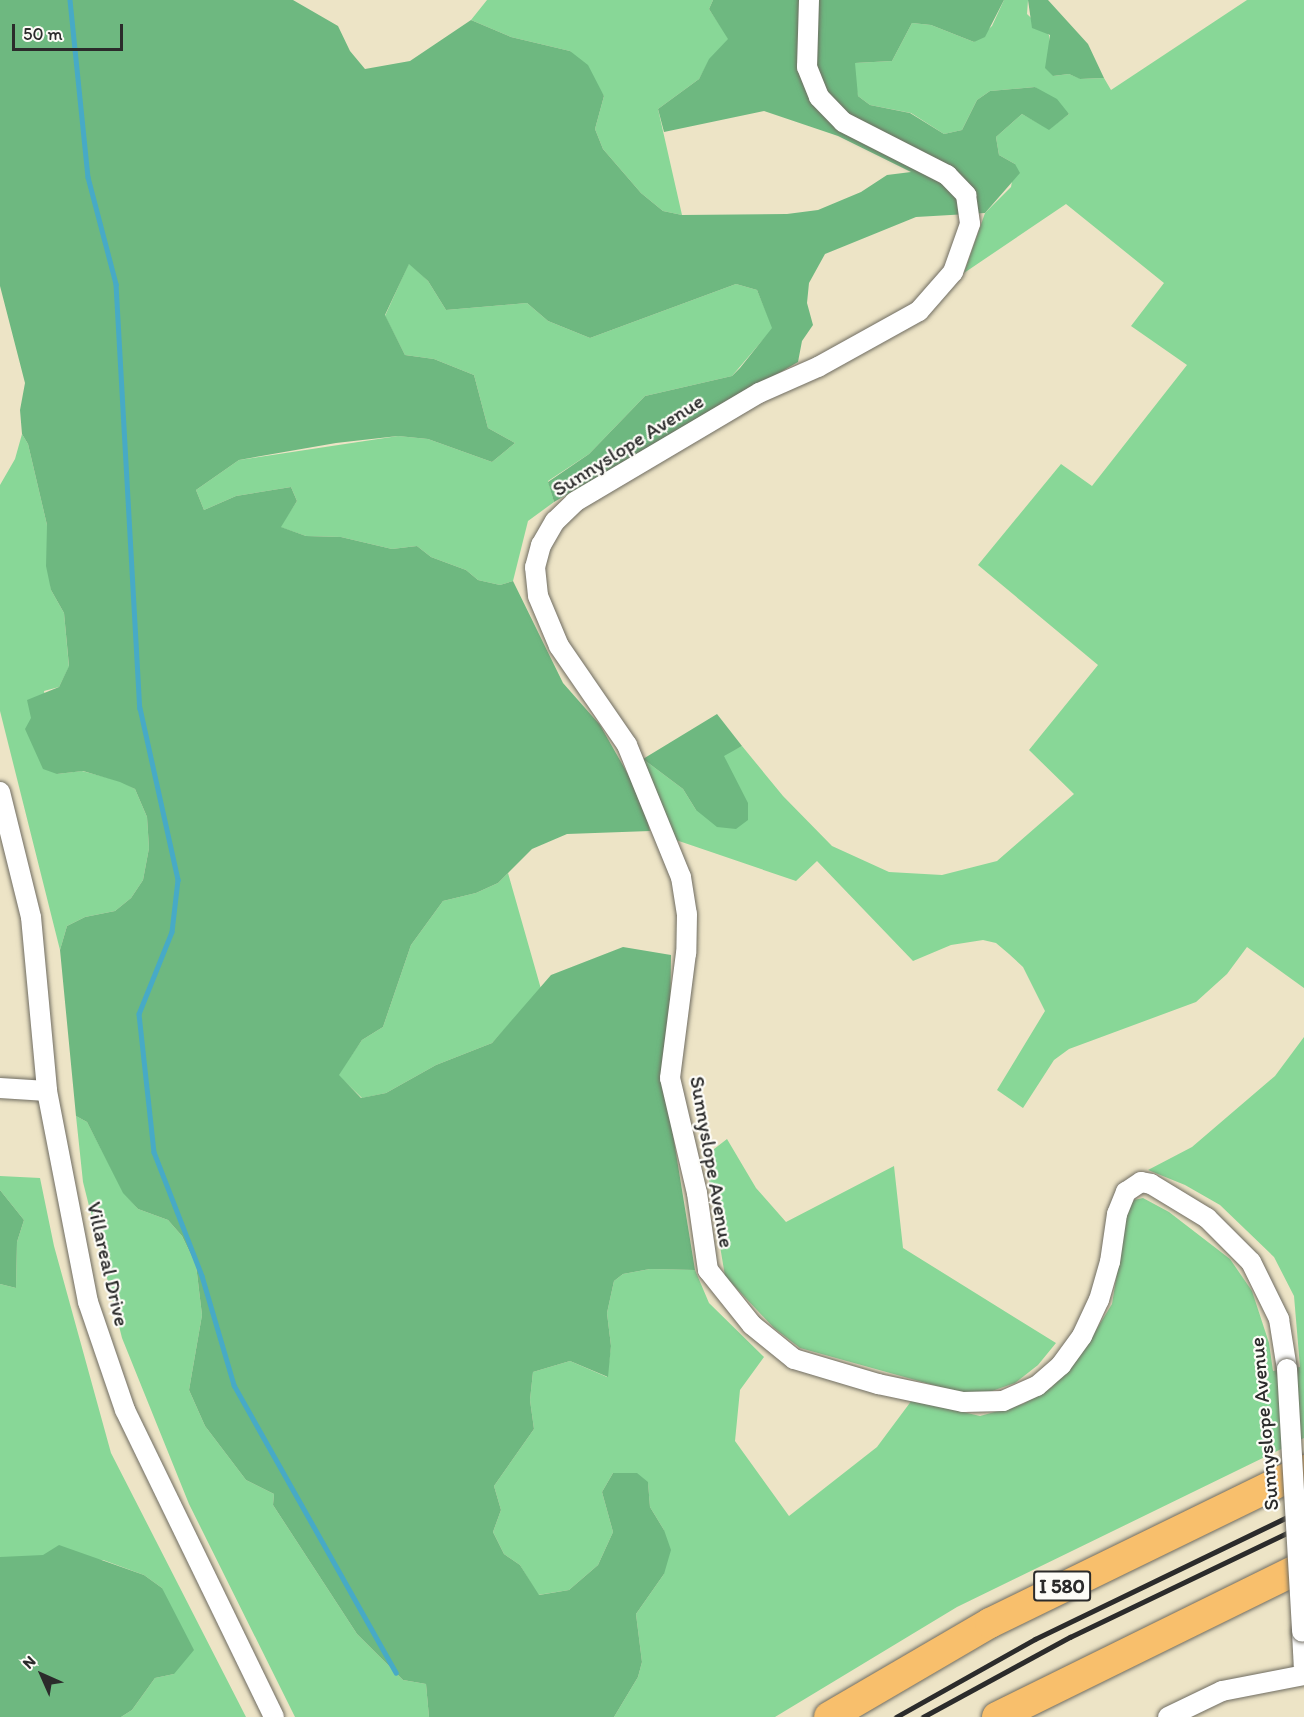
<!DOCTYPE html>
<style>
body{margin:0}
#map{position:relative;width:1304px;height:1717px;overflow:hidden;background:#ede4c6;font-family:Itim,sans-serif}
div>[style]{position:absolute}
.green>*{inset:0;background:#88d797}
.forest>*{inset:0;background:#6eb880}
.stream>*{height:4.5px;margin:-2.25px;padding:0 2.25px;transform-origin:2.25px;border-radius:2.25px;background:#47aac6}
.roads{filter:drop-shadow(0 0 2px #6f6c61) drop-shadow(0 0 2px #6f6c61)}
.minor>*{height:20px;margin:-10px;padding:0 10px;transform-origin:10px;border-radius:10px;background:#fff}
.highway>*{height:30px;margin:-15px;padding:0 15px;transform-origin:15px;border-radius:15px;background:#f8bf6c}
.rail>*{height:4.5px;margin:-2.25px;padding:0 2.25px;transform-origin:2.25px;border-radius:2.25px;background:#2b2b2b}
.bridges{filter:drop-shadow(0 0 2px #6f6c61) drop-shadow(0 0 2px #6f6c61)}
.minor-bridge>*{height:20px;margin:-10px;padding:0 10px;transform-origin:10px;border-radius:10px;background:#fff}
span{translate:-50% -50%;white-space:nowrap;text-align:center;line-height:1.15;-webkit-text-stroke:4.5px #fdfcf7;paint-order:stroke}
.shield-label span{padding:2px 4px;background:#fdfcf7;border:2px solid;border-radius:4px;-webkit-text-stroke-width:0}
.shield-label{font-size:20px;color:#2b2b2b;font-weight:700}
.street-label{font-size:21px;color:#2b2b2b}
.north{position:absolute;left:12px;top:1645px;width:60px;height:60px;-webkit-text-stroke:4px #fdfcf7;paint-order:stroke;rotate:315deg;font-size:16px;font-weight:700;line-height:24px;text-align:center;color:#2b2b2b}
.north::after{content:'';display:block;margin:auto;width:21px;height:27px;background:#2b2b2b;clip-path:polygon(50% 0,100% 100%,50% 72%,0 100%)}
.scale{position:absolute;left:12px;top:24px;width:111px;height:27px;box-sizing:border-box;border:3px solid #2b2b2b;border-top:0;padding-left:8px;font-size:18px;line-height:21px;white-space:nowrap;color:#2b2b2b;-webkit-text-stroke:4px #fdfcf7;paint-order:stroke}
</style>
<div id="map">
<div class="green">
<div style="clip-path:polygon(487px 0,713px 0,709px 9px,729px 39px,710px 59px,699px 79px,658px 109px,682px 215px,663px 211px,641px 193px,603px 149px,595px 129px,604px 96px,570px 51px,511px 37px,471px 20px)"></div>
<div style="clip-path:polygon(1004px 0,1028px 0,1027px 14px,1049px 35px,1053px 76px,1069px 74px,1081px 79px,1104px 78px,1111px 90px,1247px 0,1304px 0,1304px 988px,1247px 947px,1227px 974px,1196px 1002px,1069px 1049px,1054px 1060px,1023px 1108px,997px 1090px,1045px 1011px,1023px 967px,1009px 954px,996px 943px,983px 940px,951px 945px,913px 961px,817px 861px,796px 881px,673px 839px,643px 759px,683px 789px,696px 810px,723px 755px,742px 746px,783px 796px,832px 846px,889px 872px,942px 875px,997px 861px,1074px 794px,1029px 750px,1098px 665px,978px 565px,1061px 464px,1092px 486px,1187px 365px,1131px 326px,1164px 283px,1066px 204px,964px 273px,985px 213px,1011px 187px,1015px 164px,999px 155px,996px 137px,1022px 114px,1049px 129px,1069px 114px,1035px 87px,990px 91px,977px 100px,962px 130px,944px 134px,911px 113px,870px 105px,858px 96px,853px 74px,855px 63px,892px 61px,912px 23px,931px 25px,974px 42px,992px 26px)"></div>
<div style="clip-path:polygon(409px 263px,428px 281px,446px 310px,527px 303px,548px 321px,590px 338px,736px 284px,757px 290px,773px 328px,732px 376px,645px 396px,589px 454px,548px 481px,554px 502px,528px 521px,513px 581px,500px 585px,478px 580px,466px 570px,431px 557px,417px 546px,392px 549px,341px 537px,306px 536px,280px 527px,297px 501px,291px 487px,236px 496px,204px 510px,196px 490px,239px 460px,398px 436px,428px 439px,492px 462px,515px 443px,488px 428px,474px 375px,434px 359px,405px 355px,385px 316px)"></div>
<div style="clip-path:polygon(22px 434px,28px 444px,47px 525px,51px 590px,64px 613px,69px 667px,59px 687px,44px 691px,57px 774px,82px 771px,120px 781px,135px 789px,147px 817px,149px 848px,143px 880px,131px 898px,115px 911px,85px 917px,67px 926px,60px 950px,0 711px,0 485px,15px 459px)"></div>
<div style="clip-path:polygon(508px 873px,541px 989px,492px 1043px,436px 1065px,386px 1093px,362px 1098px,338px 1075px,362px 1040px,383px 1027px,411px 945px,443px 901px,476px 893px,498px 883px)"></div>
<div style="clip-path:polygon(1304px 1037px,1304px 1438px,957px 1607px,775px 1717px,614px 1717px,638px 1677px,642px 1662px,636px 1614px,664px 1574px,664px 1530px,650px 1507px,648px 1483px,613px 1473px,602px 1492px,613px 1532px,598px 1565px,569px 1590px,538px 1595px,520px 1565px,504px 1554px,493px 1532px,501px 1510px,494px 1486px,534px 1429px,530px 1400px,533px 1372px,570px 1361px,607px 1377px,611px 1346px,607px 1313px,614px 1281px,623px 1274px,650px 1269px,695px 1270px,709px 1303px,764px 1357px,740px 1390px,735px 1441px,789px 1516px,877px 1447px,912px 1400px,980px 1416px,1023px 1404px,1052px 1387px,1080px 1356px,1112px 1304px,1127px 1212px,1134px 1200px,1143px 1198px,1169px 1212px,1230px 1259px,1252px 1291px,1269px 1343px,1273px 1371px,1300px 1367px,1294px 1296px,1274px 1257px,1220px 1205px,1185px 1185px,1148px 1170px,1192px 1147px,1275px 1076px)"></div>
<div style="clip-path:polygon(76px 1116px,87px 1122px,124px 1193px,138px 1209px,168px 1220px,182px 1236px,196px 1265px,202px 1315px,189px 1390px,205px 1426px,246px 1480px,274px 1494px,273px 1505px,357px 1634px,403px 1680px,426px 1684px,429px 1717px,295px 1717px,189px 1504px,122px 1338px,83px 1182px)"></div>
<div style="clip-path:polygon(727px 1139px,756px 1188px,786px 1222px,894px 1166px,903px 1248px,1056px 1343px,1038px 1365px,1015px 1383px,989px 1392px,962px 1393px,800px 1348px,774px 1328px,725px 1276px,705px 1156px)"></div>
<div style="clip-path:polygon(0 1176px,40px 1178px,54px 1246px,111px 1453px,246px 1717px,121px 1717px,132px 1710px,155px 1678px,174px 1674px,162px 1588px,144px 1575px,103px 1560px,0 1557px,0 1284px,16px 1288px,17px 1242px,24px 1220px,0 1190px)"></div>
</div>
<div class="forest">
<div style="clip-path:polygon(0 0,293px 0,338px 26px,350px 51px,365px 69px,410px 61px,471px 20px,511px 37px,570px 51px,588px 65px,604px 96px,595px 129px,603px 149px,641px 193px,663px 211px,682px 215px,787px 214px,818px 210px,861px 192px,887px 175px,911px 172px,838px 136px,764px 111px,664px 132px,658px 109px,699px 79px,709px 59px,728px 39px,709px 9px,713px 0,1004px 0,985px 37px,974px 42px,931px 25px,912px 23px,892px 61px,855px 63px,858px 96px,870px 105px,910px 113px,944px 134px,962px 130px,977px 100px,990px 91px,1035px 87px,1057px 99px,1069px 114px,1049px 130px,1022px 114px,996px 137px,999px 155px,1015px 164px,1020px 173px,985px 213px,916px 217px,825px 254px,809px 283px,807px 303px,813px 325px,802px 341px,798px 362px,554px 502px,548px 482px,589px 454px,645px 396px,732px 376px,740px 368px,772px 328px,757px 290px,736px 284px,590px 338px,548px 321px,527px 303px,446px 310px,428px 281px,409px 264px,385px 315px,405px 355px,434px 359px,474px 375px,488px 428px,515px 443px,492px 462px,428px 439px,398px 436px,336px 443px,239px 460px,196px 490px,204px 510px,236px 496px,291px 487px,297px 501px,281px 527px,306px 536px,341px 537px,392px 549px,417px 546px,431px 557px,466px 570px,478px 580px,500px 585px,513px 581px,563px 683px,600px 725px,642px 799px,650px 831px,567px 834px,532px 849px,498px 883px,476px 893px,443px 901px,411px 945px,383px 1027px,362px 1040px,339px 1075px,361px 1098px,386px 1093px,436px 1065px,492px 1043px,551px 975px,623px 947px,671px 955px,669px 1110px,695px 1270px,650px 1269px,623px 1274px,614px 1281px,607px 1313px,611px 1346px,608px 1377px,570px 1361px,533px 1372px,530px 1400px,534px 1429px,494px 1486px,501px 1510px,493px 1532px,504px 1554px,520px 1565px,539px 1595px,569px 1590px,598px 1565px,613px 1532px,602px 1492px,613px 1473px,637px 1473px,648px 1482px,650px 1507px,664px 1530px,671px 1550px,664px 1574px,636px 1614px,642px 1662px,638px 1677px,614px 1717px,429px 1717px,426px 1684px,403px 1680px,357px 1634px,273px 1505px,274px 1494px,246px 1480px,205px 1426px,189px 1390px,202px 1315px,196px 1265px,182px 1236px,168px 1220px,138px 1209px,123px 1193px,87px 1122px,76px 1116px,60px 950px,67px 926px,85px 917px,115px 911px,131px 898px,143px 880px,149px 848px,147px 817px,135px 789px,120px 782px,83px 771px,57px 774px,43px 769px,25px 729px,31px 718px,27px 700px,59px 687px,69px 666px,64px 613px,51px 590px,46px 566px,47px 525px,28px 444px,22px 434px,20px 410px,25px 383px,0 286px)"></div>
<div style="clip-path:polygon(1028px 0,1048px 0,1088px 44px,1104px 78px,1080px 79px,1069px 74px,1053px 76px,1045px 68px,1050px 35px,1032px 28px)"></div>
<div style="clip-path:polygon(717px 714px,742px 746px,724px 756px,748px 803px,748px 820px,736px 829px,717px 827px,696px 810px,683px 789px,643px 759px)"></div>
<div style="clip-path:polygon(0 1190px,24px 1220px,17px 1242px,16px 1288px,0 1284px)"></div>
<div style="clip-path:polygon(59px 1545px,144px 1575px,162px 1588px,194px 1650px,174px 1674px,155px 1678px,132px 1710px,121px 1717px,0 1717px,0 1557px,43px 1555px)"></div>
</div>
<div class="stream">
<div style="left:70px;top:0;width:178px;rotate:84.2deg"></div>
<div style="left:88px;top:177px;width:111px;rotate:75.3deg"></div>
<div style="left:116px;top:284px;width:425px;rotate:86.8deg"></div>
<div style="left:140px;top:708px;width:176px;rotate:77.5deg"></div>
<div style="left:178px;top:880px;width:52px;rotate:96.6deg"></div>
<div style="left:172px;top:932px;width:88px;rotate:111.9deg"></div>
<div style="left:139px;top:1014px;width:139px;rotate:83.8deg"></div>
<div style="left:154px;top:1152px;width:133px;rotate:68.8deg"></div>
<div style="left:202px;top:1276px;width:114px;rotate:73.6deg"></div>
<div style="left:234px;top:1385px;width:330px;rotate:60.6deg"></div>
</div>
<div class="roads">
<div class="minor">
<div style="left:809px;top:0;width:67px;rotate:91.7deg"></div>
<div style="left:807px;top:67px;width:32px;rotate:68deg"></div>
<div style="left:819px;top:97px;width:35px;rotate:46deg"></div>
<div style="left:843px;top:122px;width:117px;rotate:27deg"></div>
<div style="left:947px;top:175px;width:28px;rotate:46deg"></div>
<div style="left:966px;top:195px;width:29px;rotate:82deg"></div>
<div style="left:970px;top:224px;width:51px;rotate:109.5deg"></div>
<div style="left:953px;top:272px;width:52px;rotate:131.1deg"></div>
<div style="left:919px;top:311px;width:115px;rotate:151deg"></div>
<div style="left:818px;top:367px;width:64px;rotate:156.2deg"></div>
<div style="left:759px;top:393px;width:214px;rotate:149.4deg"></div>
<div style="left:575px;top:502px;width:28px;rotate:136deg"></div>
<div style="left:555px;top:521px;width:28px;rotate:120deg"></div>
<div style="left:541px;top:545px;width:23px;rotate:105deg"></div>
<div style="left:535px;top:567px;width:29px;rotate:84deg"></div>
<div style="left:538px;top:596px;width:54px;rotate:67.2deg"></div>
<div style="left:559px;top:646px;width:120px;rotate:55.5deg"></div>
<div style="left:627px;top:745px;width:143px;rotate:67.8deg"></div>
<div style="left:681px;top:877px;width:37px;rotate:81deg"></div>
<div style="left:687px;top:914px;width:39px;rotate:91deg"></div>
<div style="left:686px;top:953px;width:126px;rotate:97.3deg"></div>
<div style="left:670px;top:1078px;width:118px;rotate:76.8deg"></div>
<div style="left:697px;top:1193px;width:78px;rotate:81.9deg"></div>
<div style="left:708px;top:1270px;width:70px;rotate:51.3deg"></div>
<div style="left:752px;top:1325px;width:54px;rotate:39deg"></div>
<div style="left:794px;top:1359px;width:88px;rotate:16.6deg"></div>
<div style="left:878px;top:1384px;width:87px;rotate:12deg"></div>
<div style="left:963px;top:1402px;width:40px;rotate:-1.4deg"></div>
<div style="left:1003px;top:1401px;width:37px;rotate:-24deg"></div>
<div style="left:1037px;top:1386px;width:32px;rotate:-41deg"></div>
<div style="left:1061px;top:1365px;width:36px;rotate:-54deg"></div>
<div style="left:1082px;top:1336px;width:40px;rotate:-65deg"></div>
<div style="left:1099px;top:1300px;width:40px;rotate:-74deg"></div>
<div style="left:1110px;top:1262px;width:49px;rotate:-81.7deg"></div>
<div style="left:1117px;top:1214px;width:24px;rotate:-68deg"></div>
<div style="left:1126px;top:1192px;width:18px;rotate:-34deg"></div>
<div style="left:1141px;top:1182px;width:10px;rotate:11deg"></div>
<div style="left:1151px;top:1184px;width:66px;rotate:31.3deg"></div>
<div style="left:1207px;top:1218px;width:62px;rotate:45deg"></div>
<div style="left:1251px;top:1262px;width:64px;rotate:63.8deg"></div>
<div style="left:1279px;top:1319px;width:51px;rotate:80.9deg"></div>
<div style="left:0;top:792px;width:129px;rotate:76.1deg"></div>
<div style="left:31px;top:917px;width:175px;rotate:84.7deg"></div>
<div style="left:47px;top:1091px;width:215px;rotate:79deg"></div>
<div style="left:88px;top:1302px;width:114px;rotate:71.1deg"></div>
<div style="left:125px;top:1410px;width:341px;rotate:64.1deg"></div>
<div style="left:0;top:1088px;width:47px;rotate:3.7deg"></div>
<div style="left:1302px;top:1632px;width:34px;rotate:87deg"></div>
<div style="left:1168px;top:1717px;width:60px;rotate:-25.7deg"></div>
<div style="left:1222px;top:1691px;width:84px;rotate:-11deg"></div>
</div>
<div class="highway">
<div style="left:829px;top:1717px;width:186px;rotate:-30.3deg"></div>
<div style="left:990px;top:1623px;width:349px;rotate:-26deg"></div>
<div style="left:997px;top:1717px;width:342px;rotate:-26.2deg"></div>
</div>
</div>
<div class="rail">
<div style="left:896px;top:1717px;width:159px;rotate:-29.3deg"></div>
<div style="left:1035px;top:1639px;width:299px;rotate:-25.8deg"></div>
<div style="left:923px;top:1717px;width:167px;rotate:-28.6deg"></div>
<div style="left:1070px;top:1637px;width:259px;rotate:-25.6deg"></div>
</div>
<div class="bridges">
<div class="minor-bridge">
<div style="left:1287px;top:1369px;width:263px;rotate:86.7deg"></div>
</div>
</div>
<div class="shield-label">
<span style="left:1062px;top:1586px">I 580</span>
</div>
<div class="street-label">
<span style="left:628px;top:445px;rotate:-32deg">Sunnyslope Avenue</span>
<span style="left:712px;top:1162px;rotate:80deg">Sunnyslope Avenue</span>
<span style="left:108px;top:1264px;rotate:77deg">Villareal Drive</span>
<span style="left:1264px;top:1424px;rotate:-95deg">Sunnyslope Avenue</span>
</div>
<div class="north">N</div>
<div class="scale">50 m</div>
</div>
